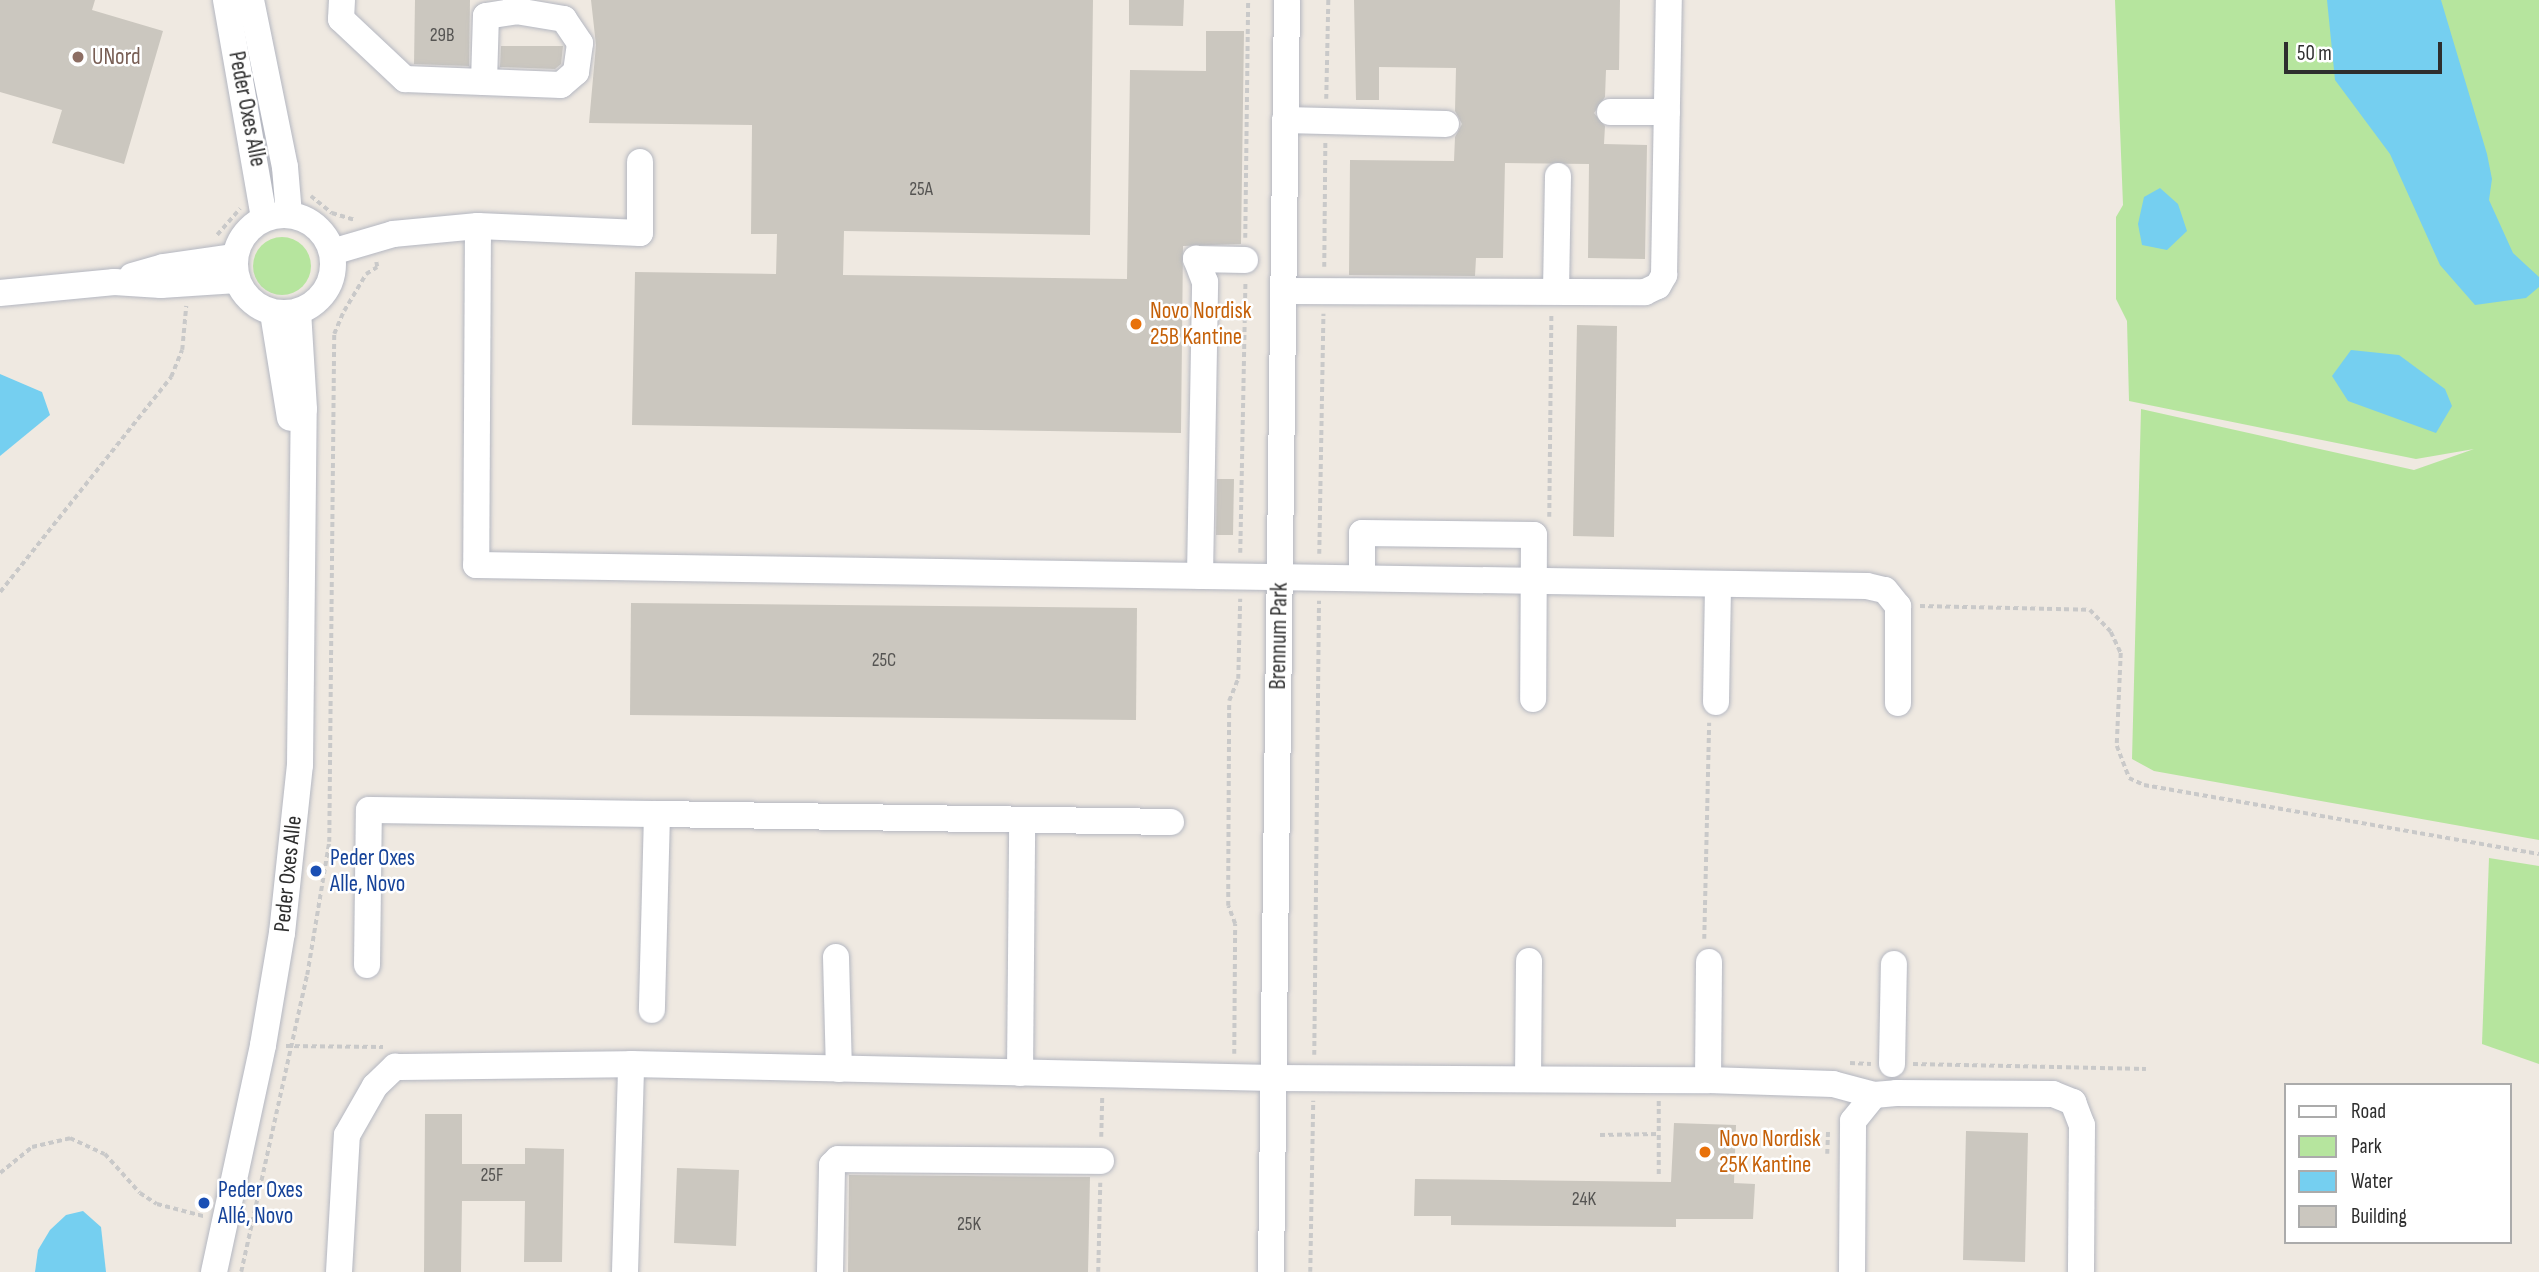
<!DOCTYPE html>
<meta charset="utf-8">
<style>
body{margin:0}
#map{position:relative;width:2539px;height:1272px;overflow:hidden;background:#efe9e1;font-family:"Sofia Sans Condensed",sans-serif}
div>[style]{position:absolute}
.green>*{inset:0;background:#b6e59e}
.round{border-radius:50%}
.water>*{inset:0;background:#75cff0}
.building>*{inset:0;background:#cbc7bf}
.path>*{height:3.5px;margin-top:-1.75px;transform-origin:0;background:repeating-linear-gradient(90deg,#c9c9c9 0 5px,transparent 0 8.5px)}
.roads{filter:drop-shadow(0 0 2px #b4b7c1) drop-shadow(0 0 2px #b4b7c1)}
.minor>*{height:26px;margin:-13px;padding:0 13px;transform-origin:13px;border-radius:13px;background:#fff}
.minor>.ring{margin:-13px;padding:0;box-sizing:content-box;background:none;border:26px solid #fff;border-radius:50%}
.dots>*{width:19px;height:19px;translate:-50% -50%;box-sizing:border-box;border:4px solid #fff;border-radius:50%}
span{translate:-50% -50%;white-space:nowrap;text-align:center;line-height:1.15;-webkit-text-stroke:5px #fff;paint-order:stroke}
.number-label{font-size:19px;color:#555452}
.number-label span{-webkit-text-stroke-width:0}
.education-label{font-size:23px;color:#785e54}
.left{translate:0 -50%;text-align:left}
.street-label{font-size:23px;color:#2e2e2e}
.food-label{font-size:23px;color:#c56008}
.transit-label{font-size:23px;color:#164399}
.legend{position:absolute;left:2284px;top:1083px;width:228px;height:161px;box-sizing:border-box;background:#fff;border:2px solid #ababab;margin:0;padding:9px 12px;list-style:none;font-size:21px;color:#2e2e2e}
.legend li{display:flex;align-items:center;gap:14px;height:35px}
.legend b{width:35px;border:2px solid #ababab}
.scale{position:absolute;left:2284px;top:42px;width:158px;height:32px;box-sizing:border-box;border:4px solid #2e2e2e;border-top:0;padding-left:9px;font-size:21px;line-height:24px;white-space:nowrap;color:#2e2e2e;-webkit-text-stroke:5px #fff;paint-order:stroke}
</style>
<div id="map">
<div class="green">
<div style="clip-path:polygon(2115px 0,2539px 0,2539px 840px,2154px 771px,2132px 759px,2141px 409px,2414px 470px,2474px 449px,2416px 459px,2129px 401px,2127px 321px,2116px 299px,2116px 217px,2123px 205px)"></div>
<div class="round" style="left:253px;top:237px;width:58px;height:58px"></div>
<div style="clip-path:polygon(2489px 858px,2539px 866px,2539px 1064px,2482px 1044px)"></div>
</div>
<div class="water">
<div style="clip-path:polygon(2327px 0,2441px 0,2487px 154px,2492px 179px,2489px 200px,2513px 253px,2539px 277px,2539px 287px,2526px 298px,2475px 305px,2440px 265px,2390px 154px,2335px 80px)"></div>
<div style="clip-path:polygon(2160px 188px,2178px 204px,2187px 231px,2167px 250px,2142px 245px,2138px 224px,2144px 197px)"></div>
<div style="clip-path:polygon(2351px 350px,2399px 355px,2445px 389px,2452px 406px,2436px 433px,2348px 401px,2332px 376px)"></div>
<div style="clip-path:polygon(0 374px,42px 392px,50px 415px,0 456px)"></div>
<div style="clip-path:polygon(83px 1211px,101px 1227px,106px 1272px,35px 1272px,38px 1250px,50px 1230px,66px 1215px)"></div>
</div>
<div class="building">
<div style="clip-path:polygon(0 0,95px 0,92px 10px,163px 31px,124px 164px,52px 143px,62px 110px,0 92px)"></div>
<div style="clip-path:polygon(415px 0,470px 0,469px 66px,414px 64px)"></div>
<div style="clip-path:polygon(591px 0,1093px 0,1090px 235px,844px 231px,843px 275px,1127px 279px,1130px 70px,1206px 71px,1206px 31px,1244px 31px,1241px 244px,1183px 246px,1181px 433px,632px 425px,635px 272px,776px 274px,777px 234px,751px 234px,752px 125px,589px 123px,596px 45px)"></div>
<div style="clip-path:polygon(1129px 0,1184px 0,1183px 26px,1129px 25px)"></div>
<div style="clip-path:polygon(1354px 0,1620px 0,1619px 70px,1606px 70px,1605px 97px,1594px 113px,1605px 126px,1604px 144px,1647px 145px,1645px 259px,1588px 258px,1589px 164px,1505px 163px,1503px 258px,1476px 258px,1475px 276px,1349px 275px,1350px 160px,1454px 161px,1455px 137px,1462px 124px,1455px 111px,1456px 68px,1379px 67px,1379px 100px,1356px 100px)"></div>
<div style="clip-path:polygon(501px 46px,563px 46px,561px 64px,555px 69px,500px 67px)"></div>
<div style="clip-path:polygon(1577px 325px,1617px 326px,1614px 537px,1573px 536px)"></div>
<div style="clip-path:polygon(1217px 479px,1234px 479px,1233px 535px,1216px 535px)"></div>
<div style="clip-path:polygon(631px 603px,1137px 608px,1136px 720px,630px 715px)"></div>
<div style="clip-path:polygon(425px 1114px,462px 1114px,462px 1164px,525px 1164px,525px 1148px,564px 1149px,562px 1262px,524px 1262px,525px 1201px,462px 1201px,461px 1272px,424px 1272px)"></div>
<div style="clip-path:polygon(1674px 1123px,1736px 1125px,1734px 1183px,1755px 1184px,1753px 1219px,1676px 1219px,1676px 1227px,1451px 1225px,1451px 1216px,1414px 1216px,1415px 1179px,1671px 1182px)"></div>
<div style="clip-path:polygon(1966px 1131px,2028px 1133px,2025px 1262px,1963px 1260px)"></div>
<div style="clip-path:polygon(677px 1168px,739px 1170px,736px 1246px,674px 1243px)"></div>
<div style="clip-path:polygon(849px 1175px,1090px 1177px,1088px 1272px,848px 1272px)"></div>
</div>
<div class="path">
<div style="left:1326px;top:99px;width:99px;rotate:-88.8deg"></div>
<div style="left:311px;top:196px;width:27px;rotate:39deg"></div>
<div style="left:332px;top:213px;width:24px;rotate:17deg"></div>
<div style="left:217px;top:235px;width:35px;rotate:-49deg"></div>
<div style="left:1245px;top:238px;width:238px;rotate:-89.3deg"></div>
<div style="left:1324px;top:267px;width:125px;rotate:-89.5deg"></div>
<div style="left:1549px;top:517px;width:202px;rotate:-89.4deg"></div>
<div style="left:1240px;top:553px;width:269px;rotate:-88.9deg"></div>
<div style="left:1319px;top:554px;width:240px;rotate:-89deg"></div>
<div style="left:0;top:592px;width:275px;rotate:-51.5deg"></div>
<div style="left:171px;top:377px;width:29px;rotate:-68deg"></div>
<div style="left:182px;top:350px;width:44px;rotate:-84.8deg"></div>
<div style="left:1920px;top:606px;width:170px;rotate:1.3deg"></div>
<div style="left:2090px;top:610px;width:30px;rotate:46deg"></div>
<div style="left:2111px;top:632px;width:23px;rotate:65deg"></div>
<div style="left:2121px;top:653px;width:93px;rotate:92.5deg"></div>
<div style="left:2117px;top:746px;width:34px;rotate:69deg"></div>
<div style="left:2129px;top:778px;width:17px;rotate:25deg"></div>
<div style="left:2144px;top:785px;width:401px;rotate:9.9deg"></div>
<div style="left:1704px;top:939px;width:216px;rotate:-88.7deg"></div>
<div style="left:286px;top:1046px;width:97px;rotate:0.6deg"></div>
<div style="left:1234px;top:1054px;width:130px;rotate:-89.6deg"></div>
<div style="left:1235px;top:924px;width:19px;rotate:-111deg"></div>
<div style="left:1228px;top:906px;width:26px;rotate:-90deg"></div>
<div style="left:1228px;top:880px;width:179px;rotate:-89.7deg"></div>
<div style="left:1229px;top:701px;width:24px;rotate:-68deg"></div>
<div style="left:1238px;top:679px;width:80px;rotate:-88.6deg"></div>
<div style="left:1314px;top:1055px;width:454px;rotate:-89.4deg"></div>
<div style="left:1850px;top:1063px;width:21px;rotate:3deg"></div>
<div style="left:1913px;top:1064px;width:233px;rotate:1.2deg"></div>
<div style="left:1659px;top:1101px;width:75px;rotate:90deg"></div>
<div style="left:1600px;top:1135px;width:58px;rotate:-1deg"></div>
<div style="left:1101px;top:1137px;width:41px;rotate:-88.6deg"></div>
<div style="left:1827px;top:1154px;width:23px;rotate:-88deg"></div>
<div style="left:0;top:1173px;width:41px;rotate:-39.1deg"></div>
<div style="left:32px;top:1147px;width:39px;rotate:-13deg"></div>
<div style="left:70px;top:1138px;width:38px;rotate:25deg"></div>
<div style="left:105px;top:1154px;width:52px;rotate:48.1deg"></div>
<div style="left:140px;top:1193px;width:20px;rotate:33deg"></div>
<div style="left:157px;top:1204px;width:48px;rotate:14.6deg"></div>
<div style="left:241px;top:1272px;width:304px;rotate:-77.5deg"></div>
<div style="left:307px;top:975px;width:135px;rotate:-80.6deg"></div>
<div style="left:329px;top:842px;width:508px;rotate:-89.44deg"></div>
<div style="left:334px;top:334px;width:25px;rotate:-67deg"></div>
<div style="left:344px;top:311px;width:43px;rotate:-59.3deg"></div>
<div style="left:366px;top:274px;width:13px;rotate:-32deg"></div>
<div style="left:377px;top:267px;width:5px;rotate:-101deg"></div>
<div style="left:1098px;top:1272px;width:89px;rotate:-88.7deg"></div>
<div style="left:1310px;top:1272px;width:171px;rotate:-89deg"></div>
</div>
<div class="roads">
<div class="minor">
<div style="left:226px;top:0;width:221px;rotate:80.1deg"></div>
<div style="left:251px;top:0;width:170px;rotate:78.5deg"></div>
<div style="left:285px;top:167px;width:48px;rotate:85.2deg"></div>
<div style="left:342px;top:0;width:19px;rotate:93deg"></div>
<div style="left:341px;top:19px;width:88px;rotate:43.2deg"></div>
<div style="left:405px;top:79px;width:156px;rotate:2.2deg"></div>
<div style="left:561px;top:85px;width:20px;rotate:-41deg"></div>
<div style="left:576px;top:72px;width:29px;rotate:-82deg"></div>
<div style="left:580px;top:43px;width:29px;rotate:-124deg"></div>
<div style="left:564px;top:19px;width:49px;rotate:-170.5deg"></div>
<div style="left:484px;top:82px;width:66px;rotate:-88.3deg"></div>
<div style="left:486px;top:16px;width:30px;rotate:-9deg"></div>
<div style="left:516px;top:11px;width:11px;rotate:-90deg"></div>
<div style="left:1610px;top:112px;width:57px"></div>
<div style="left:1285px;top:120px;width:161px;rotate:1.4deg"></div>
<div class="ring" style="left:235px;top:215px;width:72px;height:72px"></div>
<div style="left:478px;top:226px;width:162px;rotate:2.5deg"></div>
<div style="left:640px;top:233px;width:71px;rotate:-90deg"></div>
<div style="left:332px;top:252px;width:64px;rotate:-16.4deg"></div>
<div style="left:393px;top:234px;width:85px;rotate:-5.4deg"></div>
<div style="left:478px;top:226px;width:339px;rotate:90.3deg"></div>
<div style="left:476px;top:565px;width:1391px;rotate:0.86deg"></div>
<div style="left:1867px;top:586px;width:18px;rotate:13deg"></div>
<div style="left:1885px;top:590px;width:21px;rotate:51deg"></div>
<div style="left:1898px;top:606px;width:97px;rotate:90deg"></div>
<div style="left:132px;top:276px;width:32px;rotate:-16deg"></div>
<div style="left:163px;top:267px;width:72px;rotate:-8deg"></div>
<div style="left:1283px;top:291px;width:362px;rotate:0.2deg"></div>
<div style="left:1645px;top:292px;width:14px;rotate:-25deg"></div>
<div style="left:1658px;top:286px;width:13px;rotate:-61deg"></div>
<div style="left:1664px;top:275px;width:275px;rotate:-89deg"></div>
<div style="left:1556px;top:291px;width:115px;rotate:-89deg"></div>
<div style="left:0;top:293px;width:115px;rotate:-5.5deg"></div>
<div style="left:114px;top:282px;width:47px;rotate:3.7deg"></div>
<div style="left:161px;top:285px;width:76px;rotate:-3.8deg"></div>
<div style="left:273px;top:313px;width:106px;rotate:80.8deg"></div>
<div style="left:1200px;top:576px;width:294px;rotate:-89deg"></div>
<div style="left:1205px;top:282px;width:25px;rotate:-111deg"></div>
<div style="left:1196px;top:259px;width:49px;rotate:1.2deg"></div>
<div style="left:1362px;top:578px;width:45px;rotate:-90deg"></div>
<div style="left:1362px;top:533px;width:172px;rotate:0.7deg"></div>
<div style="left:1534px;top:535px;width:164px;rotate:90.3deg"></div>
<div style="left:1716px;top:702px;width:118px;rotate:-89deg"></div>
<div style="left:657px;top:814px;width:514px;rotate:0.89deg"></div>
<div style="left:836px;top:957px;width:112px;rotate:88.5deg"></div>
<div style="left:367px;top:965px;width:155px;rotate:-89.3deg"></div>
<div style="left:369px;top:810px;width:288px;rotate:0.8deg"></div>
<div style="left:657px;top:814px;width:196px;rotate:91.5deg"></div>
<div style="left:1892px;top:1064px;width:100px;rotate:-88.9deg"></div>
<div style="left:1020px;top:1073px;width:253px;rotate:-89.5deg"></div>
<div style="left:1528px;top:1079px;width:118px;rotate:-89.5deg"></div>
<div style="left:1708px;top:1080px;width:118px;rotate:-89.5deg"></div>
<div style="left:214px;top:1272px;width:232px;rotate:-77.8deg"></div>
<div style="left:263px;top:1045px;width:114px;rotate:-80.4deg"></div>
<div style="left:282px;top:933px;width:169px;rotate:-83.9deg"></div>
<div style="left:300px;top:765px;width:356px;rotate:-89.4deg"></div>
<div style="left:304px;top:409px;width:97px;rotate:-93.5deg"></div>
<div style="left:339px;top:1272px;width:137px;rotate:-86.7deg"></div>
<div style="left:347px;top:1135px;width:56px;rotate:-60.3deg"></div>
<div style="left:375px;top:1086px;width:28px;rotate:-44deg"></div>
<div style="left:395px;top:1067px;width:236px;rotate:-0.7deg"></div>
<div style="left:625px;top:1272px;width:208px;rotate:-88.3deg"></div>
<div style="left:631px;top:1064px;width:642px;rotate:1.25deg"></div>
<div style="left:1273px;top:1078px;width:435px;rotate:0.3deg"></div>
<div style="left:1708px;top:1080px;width:125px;rotate:1.8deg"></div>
<div style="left:1833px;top:1084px;width:42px;rotate:15deg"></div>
<div style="left:830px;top:1272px;width:107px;rotate:-88.9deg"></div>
<div style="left:832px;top:1165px;width:8px;rotate:-45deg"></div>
<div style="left:838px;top:1159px;width:263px;rotate:0.4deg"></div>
<div style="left:1271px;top:1272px;width:1272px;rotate:-89.28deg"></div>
<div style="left:1852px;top:1272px;width:151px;rotate:-89.6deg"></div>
<div style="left:1853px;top:1121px;width:33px;rotate:-51deg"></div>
<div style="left:1874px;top:1095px;width:22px;rotate:-5deg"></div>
<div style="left:1896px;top:1093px;width:157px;rotate:0.4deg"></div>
<div style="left:2053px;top:1094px;width:22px;rotate:22deg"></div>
<div style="left:2073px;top:1102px;width:25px;rotate:69deg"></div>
<div style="left:2082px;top:1125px;width:147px;rotate:90.4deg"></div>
</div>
</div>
<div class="dots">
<div style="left:78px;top:57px;background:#8d6e63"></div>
<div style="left:1136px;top:324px;background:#e8710a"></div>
<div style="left:316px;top:871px;background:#1a4fb4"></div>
<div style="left:1705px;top:1152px;background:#e8710a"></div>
<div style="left:204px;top:1203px;background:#1a4fb4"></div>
</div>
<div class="number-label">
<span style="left:442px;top:36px">29B</span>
<span style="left:921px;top:190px">25A</span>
<span style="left:884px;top:661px">25C</span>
<span style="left:492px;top:1176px">25F</span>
<span style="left:1584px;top:1200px">24K</span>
<span style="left:969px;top:1225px">25K</span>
</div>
<div class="education-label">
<span class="left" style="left:92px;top:57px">UNord</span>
</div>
<div class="street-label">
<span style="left:247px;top:109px;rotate:79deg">Peder Oxes Alle</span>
<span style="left:1279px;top:636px;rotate:-89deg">Brennum Park</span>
<span style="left:288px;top:874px;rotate:-84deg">Peder Oxes Alle</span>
</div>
<div class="food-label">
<span class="left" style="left:1150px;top:324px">Novo Nordisk<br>25B Kantine</span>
<span class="left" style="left:1719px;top:1152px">Novo Nordisk<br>25K Kantine</span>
</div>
<div class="transit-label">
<span class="left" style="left:330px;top:871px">Peder Oxes<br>Alle, Novo</span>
<span class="left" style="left:218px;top:1203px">Peder Oxes<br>Allé, Novo</span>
</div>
<ul class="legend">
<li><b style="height:9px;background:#fff"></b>Road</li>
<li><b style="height:19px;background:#b6e59e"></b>Park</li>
<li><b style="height:19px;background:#75cff0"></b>Water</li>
<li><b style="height:19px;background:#cbc7bf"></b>Building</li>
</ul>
<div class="scale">50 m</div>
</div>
